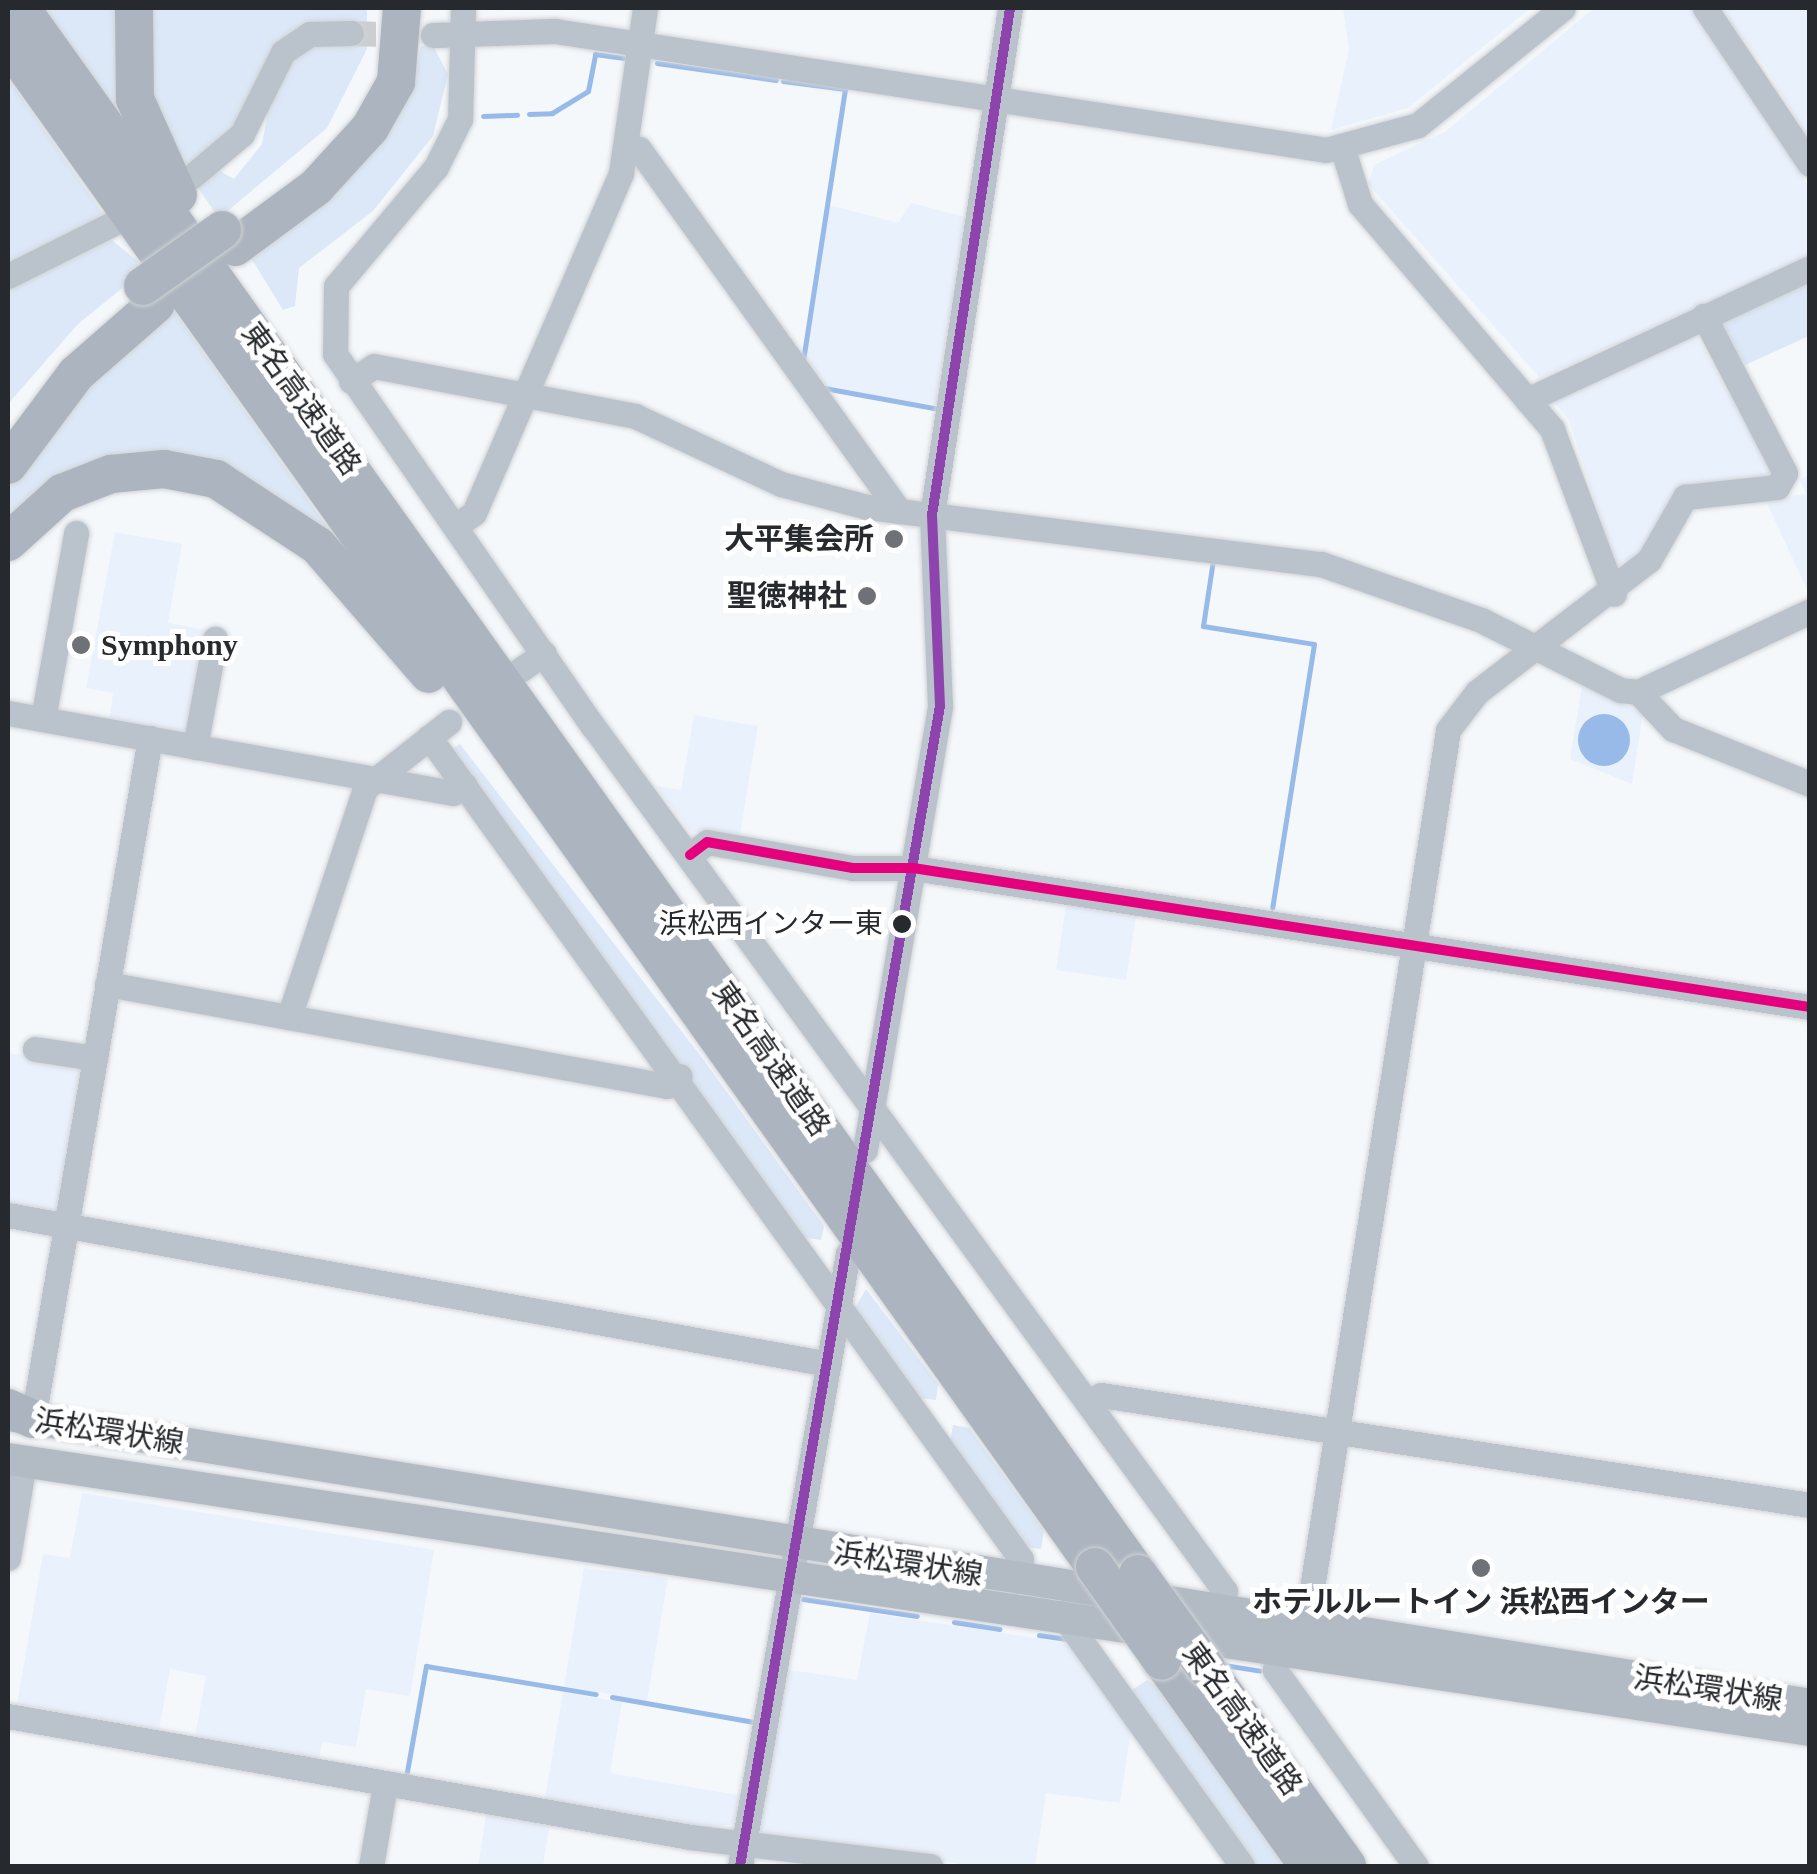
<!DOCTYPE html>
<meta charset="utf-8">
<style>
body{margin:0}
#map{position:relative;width:1817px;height:1874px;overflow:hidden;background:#f5f8fb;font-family:"Times New Roman","Noto Sans JP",serif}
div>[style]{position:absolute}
.built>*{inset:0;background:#e9f1fd}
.green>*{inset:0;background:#dce8f7}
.water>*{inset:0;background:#98bae8}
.round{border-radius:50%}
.stream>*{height:5px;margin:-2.5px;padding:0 2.5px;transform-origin:2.5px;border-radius:2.5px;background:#98bae8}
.minor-tunnel>*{height:25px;margin-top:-12.5px;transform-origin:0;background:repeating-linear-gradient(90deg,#cccfd2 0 25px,transparent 0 37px)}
.roads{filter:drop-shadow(0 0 2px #d1d3d5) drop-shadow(0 0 2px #d1d3d5)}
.minor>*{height:25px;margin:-12.5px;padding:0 12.5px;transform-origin:12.5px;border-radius:12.5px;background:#bac2cb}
.major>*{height:32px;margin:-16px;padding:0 16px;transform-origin:16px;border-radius:16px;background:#b2bac4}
.highway>*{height:38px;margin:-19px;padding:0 19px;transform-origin:19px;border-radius:19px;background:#abb4bf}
.bridges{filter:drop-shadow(0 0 2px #d1d3d5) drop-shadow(0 0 2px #d1d3d5)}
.highway-bridge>*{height:38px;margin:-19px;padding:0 19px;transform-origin:19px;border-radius:19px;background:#abb4bf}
.bus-1>*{height:10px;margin:-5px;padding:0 5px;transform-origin:5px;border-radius:5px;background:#8e44ad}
.bus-2>*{height:10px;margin:-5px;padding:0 5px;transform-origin:5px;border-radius:5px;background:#e5007d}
.dots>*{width:28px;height:28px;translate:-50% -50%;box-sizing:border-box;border:5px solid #fff;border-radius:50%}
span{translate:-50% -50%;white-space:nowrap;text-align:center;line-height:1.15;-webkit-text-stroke:10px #fff;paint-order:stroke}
.bus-label{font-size:28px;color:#26292d}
.right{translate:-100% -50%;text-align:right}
.street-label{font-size:30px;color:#26292d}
.poi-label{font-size:30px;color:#26292d;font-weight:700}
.left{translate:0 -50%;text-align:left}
.frame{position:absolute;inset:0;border:10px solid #26292d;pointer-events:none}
</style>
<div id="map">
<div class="built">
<div style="clip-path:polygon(1343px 8px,1531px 8px,1408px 108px,1331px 130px,1349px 49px)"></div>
<div style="clip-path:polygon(1594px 8px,1691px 8px,1796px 160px,1809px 190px,1809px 256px,1540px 378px,1368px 184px,1374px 165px,1446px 131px)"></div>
<div style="clip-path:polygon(1719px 8px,1809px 8px,1809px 140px,1766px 67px)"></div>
<div style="clip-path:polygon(911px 203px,969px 218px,940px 406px,828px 388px,806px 358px,829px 205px,898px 223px)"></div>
<div style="clip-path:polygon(1694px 332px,1771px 469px,1767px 477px,1678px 487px,1641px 553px,1616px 566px,1569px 420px,1553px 401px)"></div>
<div style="clip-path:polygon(1809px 475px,1809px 594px,1765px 499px,1806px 494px,1800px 480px)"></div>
<div style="clip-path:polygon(115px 532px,182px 544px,168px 623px,211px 631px,192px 738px,109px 723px,113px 693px,86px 688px)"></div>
<div style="clip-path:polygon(1582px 686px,1643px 713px,1632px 784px,1570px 759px)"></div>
<div style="clip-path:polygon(694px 715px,758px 726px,739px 840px,690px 831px,656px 786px,681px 790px)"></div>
<div style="clip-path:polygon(1067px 900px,1137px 911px,1126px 980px,1056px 970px)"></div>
<div style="clip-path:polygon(8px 1053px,83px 1064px,58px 1212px,8px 1207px)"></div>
<div style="clip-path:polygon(82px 1493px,434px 1550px,410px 1696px,366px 1689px,356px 1747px,322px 1742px,319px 1759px,195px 1736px,206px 1676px,170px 1669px,159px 1730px,17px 1704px,43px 1554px,70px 1558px)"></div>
<div style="clip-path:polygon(584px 1568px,668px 1578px,647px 1701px,564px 1686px)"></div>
<div style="clip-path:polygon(870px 1613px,1069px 1643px,1131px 1730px,1120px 1803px,1046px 1793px,1035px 1866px,973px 1866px,760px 1833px,784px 1669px,857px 1680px)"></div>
<div style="clip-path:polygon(563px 1692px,622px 1702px,610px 1773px,743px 1796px,738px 1824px,690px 1829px,544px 1804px)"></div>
<div style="clip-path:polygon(487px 1810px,550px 1821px,543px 1866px,478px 1866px)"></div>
</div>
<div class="green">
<div style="clip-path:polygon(45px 8px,122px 8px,135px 134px,93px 76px)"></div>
<div style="clip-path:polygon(147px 8px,367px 8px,367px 49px,327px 128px,219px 218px,196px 185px,218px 170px,234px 179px,262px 144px,271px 96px,308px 25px,234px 129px,186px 169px,147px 96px)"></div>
<div style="clip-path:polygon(421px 46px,433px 46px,448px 74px,433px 136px,373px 211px,299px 268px,295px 306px,283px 310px,251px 258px,411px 87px)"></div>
<div style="clip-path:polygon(8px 78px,103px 214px,8px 267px)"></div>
<div style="clip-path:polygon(109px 238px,138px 261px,136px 277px,78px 324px,8px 404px,8px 286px)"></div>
<div style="clip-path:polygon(1809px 280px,1809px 336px,1745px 365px,1721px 320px)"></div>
<div style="clip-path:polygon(171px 307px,347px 555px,278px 496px,193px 459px,8px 520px,8px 489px,62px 408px)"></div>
<div style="clip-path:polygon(460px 744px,703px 1059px,824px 1226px,821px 1240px,806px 1238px,451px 750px)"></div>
<div style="clip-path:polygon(866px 1289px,938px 1384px,936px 1400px,919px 1398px,855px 1308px)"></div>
<div style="clip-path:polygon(953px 1425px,969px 1428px,1044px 1531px,1041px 1549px,1024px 1547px,950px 1443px)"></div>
<div style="clip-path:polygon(1147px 1680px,1155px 1685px,1284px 1866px,1253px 1866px,1135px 1701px,1132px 1690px)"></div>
</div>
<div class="water">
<div class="round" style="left:1578px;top:714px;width:52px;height:52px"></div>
</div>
<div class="stream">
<div style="left:657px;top:63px;width:120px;rotate:8.1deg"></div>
<div style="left:783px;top:81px;width:63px;rotate:7.4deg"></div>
<div style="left:845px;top:89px;width:273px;rotate:98.8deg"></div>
<div style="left:529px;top:114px;width:23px;rotate:-2deg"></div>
<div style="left:552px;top:113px;width:42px;rotate:-31.4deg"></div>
<div style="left:588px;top:91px;width:38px;rotate:-79deg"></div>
<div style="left:595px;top:54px;width:35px;rotate:8deg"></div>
<div style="left:483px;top:116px;width:34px;rotate:-2deg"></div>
<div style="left:824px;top:388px;width:117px;rotate:10.3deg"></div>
<div style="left:1213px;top:560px;width:67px;rotate:98.6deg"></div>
<div style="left:1203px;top:626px;width:112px;rotate:9.2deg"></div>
<div style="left:1314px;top:644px;width:267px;rotate:99deg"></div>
<div style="left:803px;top:1599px;width:115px;rotate:8.5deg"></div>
<div style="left:954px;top:1622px;width:46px;rotate:8.8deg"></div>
<div style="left:1039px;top:1635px;width:30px;rotate:8deg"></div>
<div style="left:1224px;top:1665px;width:36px;rotate:9deg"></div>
<div style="left:612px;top:1697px;width:144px;rotate:10deg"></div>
<div style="left:406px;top:1777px;width:113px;rotate:-79.8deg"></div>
<div style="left:426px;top:1666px;width:172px;rotate:9.4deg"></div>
</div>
<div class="minor-tunnel">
<div style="left:351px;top:33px;width:65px;rotate:1.8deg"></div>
</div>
<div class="roads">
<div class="minor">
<div style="left:463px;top:8px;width:111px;rotate:91.5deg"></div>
<div style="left:460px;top:119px;width:54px;rotate:116.6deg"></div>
<div style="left:436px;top:167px;width:155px;rotate:130deg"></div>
<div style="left:336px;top:286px;width:68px;rotate:90.8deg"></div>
<div style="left:335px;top:354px;width:453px;rotate:55.3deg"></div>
<div style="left:593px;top:726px;width:1071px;rotate:53.85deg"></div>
<div style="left:1225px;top:1591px;width:22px;rotate:100deg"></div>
<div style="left:1705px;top:8px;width:188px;rotate:56.1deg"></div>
<div style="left:433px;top:35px;width:122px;rotate:-1.9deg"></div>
<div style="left:555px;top:31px;width:780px;rotate:8.77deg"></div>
<div style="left:1326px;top:150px;width:95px;rotate:-15.2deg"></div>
<div style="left:1418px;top:125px;width:186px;rotate:-38.9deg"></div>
<div style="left:629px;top:147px;width:10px;rotate:11deg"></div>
<div style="left:639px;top:149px;width:446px;rotate:54.3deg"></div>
<div style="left:1343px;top:150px;width:57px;rotate:72.5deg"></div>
<div style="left:1360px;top:204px;width:296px;rotate:49.5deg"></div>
<div style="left:1552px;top:429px;width:176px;rotate:69.4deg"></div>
<div style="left:191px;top:177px;width:67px;rotate:-40.1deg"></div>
<div style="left:242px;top:134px;width:92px;rotate:-63.4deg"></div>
<div style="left:283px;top:52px;width:32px;rotate:-34deg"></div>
<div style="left:310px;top:34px;width:41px;rotate:-1.4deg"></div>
<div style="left:8px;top:276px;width:123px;rotate:-26.6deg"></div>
<div style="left:351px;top:381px;width:27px;rotate:-33deg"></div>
<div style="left:374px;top:366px;width:266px;rotate:10.8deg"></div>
<div style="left:635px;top:416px;width:161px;rotate:25deg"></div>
<div style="left:781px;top:484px;width:89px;rotate:15deg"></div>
<div style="left:867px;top:507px;width:458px;rotate:7.2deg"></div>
<div style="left:1321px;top:564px;width:170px;rotate:19.3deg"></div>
<div style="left:1481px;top:620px;width:156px;rotate:26.7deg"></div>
<div style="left:1620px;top:690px;width:18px;rotate:6deg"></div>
<div style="left:1638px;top:692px;width:190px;rotate:-25.2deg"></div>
<div style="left:1527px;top:400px;width:312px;rotate:-25deg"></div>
<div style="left:456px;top:526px;width:22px;rotate:-36deg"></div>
<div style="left:474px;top:513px;width:370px;rotate:-66.6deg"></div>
<div style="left:621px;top:173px;width:167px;rotate:-81.7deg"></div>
<div style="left:520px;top:670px;width:29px;rotate:-35deg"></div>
<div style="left:1638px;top:692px;width:51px;rotate:46.6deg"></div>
<div style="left:1673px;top:729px;width:148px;rotate:21.9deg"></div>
<div style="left:8px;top:713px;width:452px;rotate:10.2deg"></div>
<div style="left:453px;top:793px;width:14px;rotate:-34deg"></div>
<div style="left:43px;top:719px;width:189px;rotate:-79.9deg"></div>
<div style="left:429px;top:737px;width:1013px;rotate:54.24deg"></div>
<div style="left:1021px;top:1559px;width:22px;rotate:98deg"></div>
<div style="left:195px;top:747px;width:110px;rotate:-79.5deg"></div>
<div style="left:690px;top:855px;width:21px;rotate:-37deg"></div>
<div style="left:707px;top:842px;width:148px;rotate:10.1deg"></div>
<div style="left:853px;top:868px;width:60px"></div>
<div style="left:913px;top:868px;width:908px;rotate:8.81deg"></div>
<div style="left:107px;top:984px;width:569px;rotate:10.32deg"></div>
<div style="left:667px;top:1086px;width:16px;rotate:-38deg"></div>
<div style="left:289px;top:1017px;width:241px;rotate:-71.6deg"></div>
<div style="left:365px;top:788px;width:107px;rotate:-38.2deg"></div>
<div style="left:35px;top:1049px;width:61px;rotate:8.5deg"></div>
<div style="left:865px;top:1150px;width:450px;rotate:-80.4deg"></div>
<div style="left:940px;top:706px;width:191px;rotate:-92.4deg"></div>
<div style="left:932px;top:515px;width:513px;rotate:-81.25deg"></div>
<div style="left:8px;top:1215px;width:834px;rotate:10.29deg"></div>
<div style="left:1089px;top:1403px;width:14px;rotate:-34deg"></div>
<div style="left:1101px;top:1395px;width:717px;rotate:8.82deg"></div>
<div style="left:33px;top:1419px;width:691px;rotate:-80.25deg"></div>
<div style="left:8px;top:1558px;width:97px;rotate:-80.5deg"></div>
<div style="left:1061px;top:1613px;width:311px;rotate:54.4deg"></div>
<div style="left:1306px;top:1626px;width:907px;rotate:-80.99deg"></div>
<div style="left:1448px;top:730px;width:48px;rotate:-52.7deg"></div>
<div style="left:1477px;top:692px;width:217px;rotate:-37.5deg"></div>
<div style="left:1649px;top:560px;width:73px;rotate:-60.3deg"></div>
<div style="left:1685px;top:497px;width:93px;rotate:-6.2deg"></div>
<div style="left:1777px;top:487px;width:16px;rotate:-60deg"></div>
<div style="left:1785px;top:473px;width:177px;rotate:-117.3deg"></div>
<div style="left:1278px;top:1649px;width:21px;rotate:98deg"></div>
<div style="left:1275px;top:1670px;width:241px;rotate:54.3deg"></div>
<div style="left:8px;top:1716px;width:693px;rotate:10.06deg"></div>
<div style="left:690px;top:1837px;width:242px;rotate:6.9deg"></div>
<div style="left:371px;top:1866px;width:82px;rotate:-80.2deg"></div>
<div style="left:740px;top:1866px;width:622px;rotate:-80.01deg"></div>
</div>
<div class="major">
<div style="left:8px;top:1415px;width:1825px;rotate:9.14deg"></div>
<div style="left:8px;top:1459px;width:1822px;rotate:8.55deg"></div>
</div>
<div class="highway">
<div style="left:21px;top:8px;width:1924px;rotate:54.5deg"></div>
<div style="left:134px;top:8px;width:91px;rotate:89.4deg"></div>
<div style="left:135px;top:99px;width:105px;rotate:65.9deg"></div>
<div style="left:8px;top:43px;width:1872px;rotate:54.5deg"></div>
<div style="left:235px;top:247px;width:101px;rotate:-36.5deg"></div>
<div style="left:316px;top:187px;width:80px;rotate:-47.5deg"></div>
<div style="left:370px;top:128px;width:53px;rotate:-60.5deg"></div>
<div style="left:396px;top:82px;width:74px;rotate:-85.4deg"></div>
<div style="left:8px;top:465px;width:114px;rotate:-53.2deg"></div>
<div style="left:76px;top:374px;width:106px;rotate:-41.2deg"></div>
<div style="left:8px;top:542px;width:73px;rotate:-42.2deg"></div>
<div style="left:62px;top:493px;width:53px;rotate:-21.2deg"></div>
<div style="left:111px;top:474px;width:53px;rotate:-5.4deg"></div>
<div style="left:164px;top:469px;width:53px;rotate:10.9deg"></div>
<div style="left:216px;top:479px;width:122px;rotate:33.3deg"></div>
<div style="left:318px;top:546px;width:169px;rotate:49.1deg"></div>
<div style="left:8px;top:1408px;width:27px;rotate:24deg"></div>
<div style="left:1162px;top:1661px;width:252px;rotate:54.5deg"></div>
<div style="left:1206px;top:1668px;width:243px;rotate:54.5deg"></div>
</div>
</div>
<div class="bridges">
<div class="highway-bridge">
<div style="left:143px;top:286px;width:97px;rotate:-35.3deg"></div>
<div style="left:1095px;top:1567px;width:115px;rotate:54.5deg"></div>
<div style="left:1138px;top:1574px;width:116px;rotate:54.1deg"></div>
</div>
</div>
<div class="bus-1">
<div style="left:740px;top:1866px;width:1177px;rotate:-80.22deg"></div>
<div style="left:940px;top:706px;width:191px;rotate:-92.4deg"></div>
<div style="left:932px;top:515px;width:513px;rotate:-81.25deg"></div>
</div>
<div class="bus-2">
<div style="left:690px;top:855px;width:21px;rotate:-37deg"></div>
<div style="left:707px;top:842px;width:148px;rotate:10.1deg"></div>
<div style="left:853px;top:868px;width:60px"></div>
<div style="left:913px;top:868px;width:908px;rotate:8.81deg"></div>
</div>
<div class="dots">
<div style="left:894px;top:539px;background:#6e7175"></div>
<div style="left:867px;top:596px;background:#6e7175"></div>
<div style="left:81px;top:645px;background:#6e7175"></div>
<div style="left:902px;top:924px;background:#26292d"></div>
<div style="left:1481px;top:1568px;background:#6e7175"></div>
</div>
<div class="bus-label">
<span class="right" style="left:883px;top:924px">浜松西インター東</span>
</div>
<div class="street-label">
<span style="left:301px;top:399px;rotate:54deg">東名高速道路</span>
<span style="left:771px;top:1059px;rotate:55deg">東名高速道路</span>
<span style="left:109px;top:1432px;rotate:9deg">浜松環状線</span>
<span style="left:908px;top:1564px;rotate:9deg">浜松環状線</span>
<span style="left:1708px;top:1689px;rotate:9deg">浜松環状線</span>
<span style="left:1242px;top:1719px;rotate:54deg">東名高速道路</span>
</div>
<div class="poi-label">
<span class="right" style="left:874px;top:539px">大平集会所</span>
<span class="right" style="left:847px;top:596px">聖徳神社</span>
<span class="left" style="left:101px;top:645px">Symphony</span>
<span style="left:1481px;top:1602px">ホテルルートイン 浜松西インター</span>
</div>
<div class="frame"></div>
</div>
